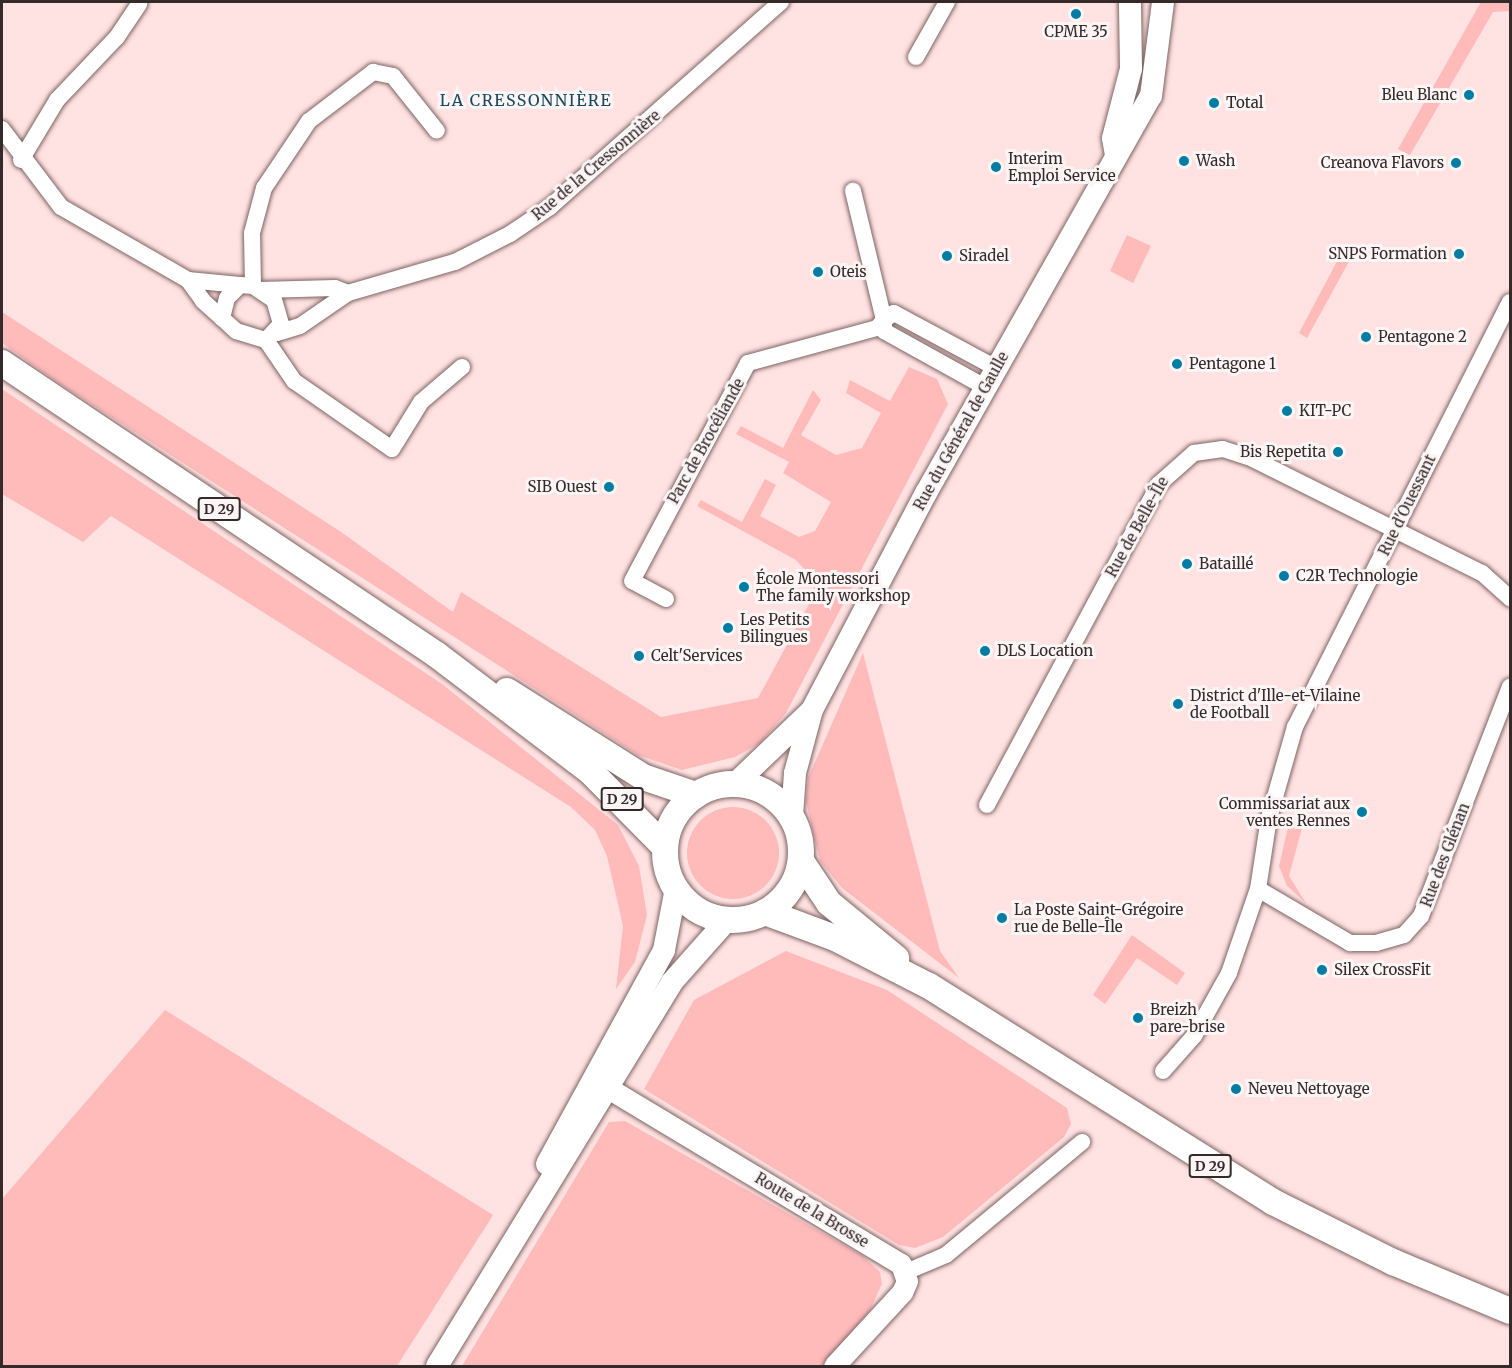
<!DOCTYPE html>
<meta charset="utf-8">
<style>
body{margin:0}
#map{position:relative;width:1512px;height:1368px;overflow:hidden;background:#ffe2e1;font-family:Merriweather,serif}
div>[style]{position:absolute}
.green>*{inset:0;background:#ffbaba}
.round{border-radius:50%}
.roads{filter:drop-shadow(0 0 2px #7d6463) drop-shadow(0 0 2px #7d6463)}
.minor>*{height:16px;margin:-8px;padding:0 8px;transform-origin:8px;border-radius:8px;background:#fff}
.tertiary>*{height:21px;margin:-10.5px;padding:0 10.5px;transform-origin:10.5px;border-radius:10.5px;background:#fff}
.secondary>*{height:22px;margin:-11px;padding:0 11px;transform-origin:11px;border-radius:11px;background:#fff}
.primary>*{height:26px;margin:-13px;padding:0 13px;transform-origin:13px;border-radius:13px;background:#fff}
.primary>.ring{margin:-13px;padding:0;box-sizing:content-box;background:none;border:26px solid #fff;border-radius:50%}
.dots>*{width:16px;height:16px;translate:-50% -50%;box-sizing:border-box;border:3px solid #fbf5f5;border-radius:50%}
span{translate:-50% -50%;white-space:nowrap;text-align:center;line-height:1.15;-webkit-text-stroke:6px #fbf5f5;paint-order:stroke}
.shield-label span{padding:2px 4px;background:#fbf5f5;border:2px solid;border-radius:4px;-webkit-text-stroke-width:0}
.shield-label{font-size:14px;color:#352a2a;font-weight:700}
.poi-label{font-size:15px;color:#352a2a}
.right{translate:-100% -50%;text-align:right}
.left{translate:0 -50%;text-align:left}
.street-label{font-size:15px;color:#352a2a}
.neighbourhood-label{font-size:16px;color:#19485c;letter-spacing:1.5px}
.frame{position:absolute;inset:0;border:3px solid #352a2a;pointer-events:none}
</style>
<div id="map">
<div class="green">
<div style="clip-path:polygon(1481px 2px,1510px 2px,1510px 11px,1493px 12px,1410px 155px,1398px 149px)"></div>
<div style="clip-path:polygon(1127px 235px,1151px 246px,1133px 283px,1110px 271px)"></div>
<div style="clip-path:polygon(1342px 252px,1352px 256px,1307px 338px,1299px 333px)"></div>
<div style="clip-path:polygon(2px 312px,341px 532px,453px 612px,461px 592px,661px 717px,758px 698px,815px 593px,812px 578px,796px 560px,697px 506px,701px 500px,742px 522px,765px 479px,776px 485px,760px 516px,799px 537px,815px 531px,831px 502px,783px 473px,789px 462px,736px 434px,741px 426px,783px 448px,813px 390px,821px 400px,801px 435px,836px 455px,862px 448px,881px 413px,846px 393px,850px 380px,890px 401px,909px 367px,937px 379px,948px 404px,786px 713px,760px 743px,735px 757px,682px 770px,638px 755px,57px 382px,2px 343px)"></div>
<div style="clip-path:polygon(2px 389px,442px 684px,618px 825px,639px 866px,647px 915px,635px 962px,616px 989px,623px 926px,607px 856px,595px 830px,571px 807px,111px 516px,83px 542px,2px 494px)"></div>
<div style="clip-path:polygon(863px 653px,940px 951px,959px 978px,842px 888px,820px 861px,806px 802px,808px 778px)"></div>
<div class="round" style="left:687px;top:807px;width:92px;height:92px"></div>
<div style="clip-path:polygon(1289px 823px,1302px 828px,1289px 876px,1306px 903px,1287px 886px,1279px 866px)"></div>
<div style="clip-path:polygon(1132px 935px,1185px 973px,1177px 985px,1137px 958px,1105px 1004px,1093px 995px)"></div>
<div style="clip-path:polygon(786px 951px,887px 990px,1067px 1108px,1071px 1124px,1064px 1137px,943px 1237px,915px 1248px,899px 1245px,644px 1089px,694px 1000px)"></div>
<div style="clip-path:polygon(165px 1010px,493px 1215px,397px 1366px,2px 1366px,2px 1199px)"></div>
<div style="clip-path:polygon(625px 1121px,863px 1256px,880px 1272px,882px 1284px,870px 1310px,823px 1366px,462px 1366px,609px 1122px)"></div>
</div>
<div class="roads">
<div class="minor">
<div style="left:916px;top:57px;width:63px;rotate:-60.6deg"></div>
<div style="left:2px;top:129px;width:98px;rotate:52.9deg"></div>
<div style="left:61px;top:207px;width:146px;rotate:29.9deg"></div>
<div style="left:188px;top:280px;width:26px;rotate:54deg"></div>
<div style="left:203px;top:301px;width:25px;rotate:42deg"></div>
<div style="left:222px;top:318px;width:19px;rotate:43deg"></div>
<div style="left:236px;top:331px;width:31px;rotate:17deg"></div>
<div style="left:266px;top:340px;width:22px;rotate:-47deg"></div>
<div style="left:281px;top:324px;width:25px;rotate:-106deg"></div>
<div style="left:274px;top:300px;width:25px;rotate:-146deg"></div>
<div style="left:253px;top:286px;width:13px;rotate:-176deg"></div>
<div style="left:240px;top:285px;width:18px;rotate:135deg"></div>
<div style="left:227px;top:298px;width:21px;rotate:104deg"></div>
<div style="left:21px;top:160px;width:70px;rotate:-59deg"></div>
<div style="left:57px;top:100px;width:87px;rotate:-46.4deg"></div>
<div style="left:117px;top:37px;width:40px;rotate:-56deg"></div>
<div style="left:188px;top:280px;width:52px;rotate:5.5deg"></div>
<div style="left:253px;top:286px;width:53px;rotate:-91.1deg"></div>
<div style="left:252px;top:233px;width:47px;rotate:-75.1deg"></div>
<div style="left:264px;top:188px;width:81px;rotate:-56.1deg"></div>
<div style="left:309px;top:121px;width:81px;rotate:-37.4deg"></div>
<div style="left:373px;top:72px;width:20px;rotate:11deg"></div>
<div style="left:393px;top:76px;width:70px;rotate:51.3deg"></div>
<div style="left:260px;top:290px;width:75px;rotate:-1.5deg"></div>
<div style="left:335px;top:288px;width:14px;rotate:21deg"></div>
<div style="left:277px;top:333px;width:24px;rotate:-17deg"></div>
<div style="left:300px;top:326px;width:58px;rotate:-34.5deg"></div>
<div style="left:348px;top:293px;width:111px;rotate:-16.2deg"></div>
<div style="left:455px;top:262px;width:62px;rotate:-27deg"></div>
<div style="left:510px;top:234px;width:48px;rotate:-34deg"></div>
<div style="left:550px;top:207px;width:309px;rotate:-41.6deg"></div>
<div style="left:266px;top:340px;width:50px;rotate:55.7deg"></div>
<div style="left:294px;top:381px;width:119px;rotate:34.8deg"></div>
<div style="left:392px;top:449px;width:55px;rotate:-58.3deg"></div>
<div style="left:421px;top:402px;width:54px;rotate:-40.5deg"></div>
<div style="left:985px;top:387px;width:115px;rotate:-151deg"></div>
<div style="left:884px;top:331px;width:11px;rotate:-90deg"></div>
<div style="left:884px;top:320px;width:12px;rotate:-35deg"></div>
<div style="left:894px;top:313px;width:116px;rotate:28.3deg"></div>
<div style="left:666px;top:599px;width:38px;rotate:-152deg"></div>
<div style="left:632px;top:581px;width:247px;rotate:-62deg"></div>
<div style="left:748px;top:363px;width:134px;rotate:-15.2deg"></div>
<div style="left:877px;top:328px;width:11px;rotate:-49deg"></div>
<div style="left:884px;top:320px;width:133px;rotate:-103.5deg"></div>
<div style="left:987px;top:805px;width:364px;rotate:-61.8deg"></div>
<div style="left:1159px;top:484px;width:47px;rotate:-41.5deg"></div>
<div style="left:1194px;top:453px;width:29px;rotate:-8deg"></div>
<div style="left:1223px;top:449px;width:32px;rotate:18deg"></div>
<div style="left:1253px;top:459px;width:256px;rotate:26.5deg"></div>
<div style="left:1482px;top:573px;width:38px;rotate:42deg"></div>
<div style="left:1258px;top:889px;width:107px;rotate:30.4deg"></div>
<div style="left:1350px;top:943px;width:26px"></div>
<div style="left:1376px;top:943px;width:29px;rotate:-16deg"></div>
<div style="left:1404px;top:935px;width:25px;rotate:-48deg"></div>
<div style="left:1421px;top:916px;width:246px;rotate:-68.8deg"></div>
<div style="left:1163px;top:1071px;width:47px;rotate:-48.5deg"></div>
<div style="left:1194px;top:1036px;width:72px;rotate:-60.9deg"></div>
<div style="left:1229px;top:973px;width:89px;rotate:-71deg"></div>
<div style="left:1258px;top:889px;width:72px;rotate:-81.2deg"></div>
<div style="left:1269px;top:818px;width:95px;rotate:-74.1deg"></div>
<div style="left:1295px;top:727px;width:476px;rotate:-63.2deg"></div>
<div style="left:906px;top:1272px;width:43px;rotate:-23deg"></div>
<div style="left:946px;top:1255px;width:177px;rotate:-39.7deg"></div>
</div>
<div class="tertiary">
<div style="left:593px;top:1079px;width:359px;rotate:31deg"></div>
<div style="left:901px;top:1264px;width:18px;rotate:71deg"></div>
<div style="left:907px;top:1281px;width:12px;rotate:114deg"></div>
<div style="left:902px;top:1292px;width:100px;rotate:132.6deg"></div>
</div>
<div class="secondary">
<div style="left:1116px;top:155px;width:17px;rotate:-100deg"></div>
<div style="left:1113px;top:138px;width:71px;rotate:-75.4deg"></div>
<div style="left:1131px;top:69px;width:67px;rotate:-90.9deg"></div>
<div style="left:735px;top:784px;width:103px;rotate:-43.8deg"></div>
<div style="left:792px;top:816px;width:43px;rotate:-86deg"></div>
<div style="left:795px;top:773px;width:65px;rotate:-74.9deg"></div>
<div style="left:812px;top:710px;width:245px;rotate:-62.3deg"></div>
<div style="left:926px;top:493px;width:456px;rotate:-60.5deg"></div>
<div style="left:1151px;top:96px;width:95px;rotate:-82.7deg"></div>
<div style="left:547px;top:1164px;width:244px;rotate:-61.3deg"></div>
<div style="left:664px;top:950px;width:63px;rotate:-79deg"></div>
<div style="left:437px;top:1366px;width:450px;rotate:-58.5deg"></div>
<div style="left:672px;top:982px;width:84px;rotate:-48.4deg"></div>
</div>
<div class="primary">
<div style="left:2px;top:363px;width:524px;rotate:33.87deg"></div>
<div style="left:437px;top:655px;width:193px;rotate:37.2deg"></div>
<div style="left:591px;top:772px;width:105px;rotate:45.4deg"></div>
<div style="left:507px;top:691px;width:161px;rotate:32.3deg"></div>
<div style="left:643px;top:777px;width:56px;rotate:18.8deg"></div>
<div class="ring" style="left:665px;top:784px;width:110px;height:110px"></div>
<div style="left:801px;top:861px;width:50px;rotate:56.3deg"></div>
<div style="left:829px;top:903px;width:87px;rotate:39.4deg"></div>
<div style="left:765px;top:912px;width:75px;rotate:20.4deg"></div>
<div style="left:835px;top:938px;width:106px;rotate:27.1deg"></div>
<div style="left:929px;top:986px;width:406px;rotate:32.1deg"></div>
<div style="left:1273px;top:1202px;width:134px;rotate:26.6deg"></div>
<div style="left:1393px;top:1262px;width:127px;rotate:22.7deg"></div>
</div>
</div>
<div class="dots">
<div style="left:1076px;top:14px;background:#027ca3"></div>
<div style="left:1469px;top:95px;background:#027ca3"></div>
<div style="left:1214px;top:103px;background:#027ca3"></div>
<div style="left:1184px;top:161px;background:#027ca3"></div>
<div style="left:1456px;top:163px;background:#027ca3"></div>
<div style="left:996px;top:167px;background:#027ca3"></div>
<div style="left:1459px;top:254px;background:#027ca3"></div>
<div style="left:947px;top:256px;background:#027ca3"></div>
<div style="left:818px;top:272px;background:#027ca3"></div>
<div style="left:1366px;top:337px;background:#027ca3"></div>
<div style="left:1177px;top:364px;background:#027ca3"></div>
<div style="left:1287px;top:411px;background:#027ca3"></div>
<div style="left:1338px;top:452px;background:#027ca3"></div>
<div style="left:609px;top:487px;background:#027ca3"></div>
<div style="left:1187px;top:564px;background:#027ca3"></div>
<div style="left:1284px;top:576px;background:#027ca3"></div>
<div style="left:744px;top:587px;background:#027ca3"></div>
<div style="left:728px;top:628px;background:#027ca3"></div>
<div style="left:985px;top:651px;background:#027ca3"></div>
<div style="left:639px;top:656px;background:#027ca3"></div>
<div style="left:1178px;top:704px;background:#027ca3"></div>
<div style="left:1362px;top:812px;background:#027ca3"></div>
<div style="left:1002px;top:918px;background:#027ca3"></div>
<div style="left:1322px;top:970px;background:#027ca3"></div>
<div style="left:1138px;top:1018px;background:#027ca3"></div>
<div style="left:1236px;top:1089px;background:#027ca3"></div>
</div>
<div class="shield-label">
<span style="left:219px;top:509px">D 29</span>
<span style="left:622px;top:799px">D 29</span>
<span style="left:1210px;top:1166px">D 29</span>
</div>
<div class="poi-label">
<span style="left:1076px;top:32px">CPME 35</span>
<span class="right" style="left:1457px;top:95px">Bleu Blanc</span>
<span class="left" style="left:1226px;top:103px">Total</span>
<span class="left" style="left:1008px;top:167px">Interim<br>Emploi Service</span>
<span class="left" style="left:1196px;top:161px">Wash</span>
<span class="right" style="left:1444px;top:163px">Creanova Flavors</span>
<span class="right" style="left:1447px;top:254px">SNPS Formation</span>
<span class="left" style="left:959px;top:256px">Siradel</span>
<span class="left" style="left:830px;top:272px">Oteis</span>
<span class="left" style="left:1378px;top:337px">Pentagone 2</span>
<span class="left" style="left:1189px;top:364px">Pentagone 1</span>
<span class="left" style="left:1299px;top:411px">KIT-PC</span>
<span class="right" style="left:1326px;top:452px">Bis Repetita</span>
<span class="right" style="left:597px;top:487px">SIB Ouest</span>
<span class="left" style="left:1199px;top:564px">Bataillé</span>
<span class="left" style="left:1296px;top:576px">C2R Technologie</span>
<span class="left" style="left:756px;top:587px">École Montessori<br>The family workshop</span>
<span class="left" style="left:740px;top:628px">Les Petits<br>Bilingues</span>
<span class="left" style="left:997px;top:651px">DLS Location</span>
<span class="left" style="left:651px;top:656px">Celt'Services</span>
<span class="left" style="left:1190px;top:704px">District d'Ille-et-Vilaine<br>de Football</span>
<span class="right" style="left:1350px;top:812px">Commissariat aux<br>ventes Rennes</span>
<span class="left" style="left:1014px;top:918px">La Poste Saint-Grégoire<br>rue de Belle-Île</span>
<span class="left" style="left:1334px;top:970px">Silex CrossFit</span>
<span class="left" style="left:1150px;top:1018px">Breizh<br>pare-brise</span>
<span class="left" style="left:1248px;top:1089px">Neveu Nettoyage</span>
</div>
<div class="street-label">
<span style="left:596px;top:165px;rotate:-40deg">Rue de la Cressonnière</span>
<span style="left:961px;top:431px;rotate:-61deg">Rue du Général de Gaulle</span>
<span style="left:706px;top:441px;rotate:-61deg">Parc de Brocéliande</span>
<span style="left:1407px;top:505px;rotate:-64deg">Rue d'Ouessant</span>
<span style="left:1137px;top:527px;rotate:-61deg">Rue de Belle-Île</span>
<span style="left:1445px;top:855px;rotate:-69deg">Rue des Glénan</span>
<span style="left:812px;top:1210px;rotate:31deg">Route de la Brosse</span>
</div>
<div class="neighbourhood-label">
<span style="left:526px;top:100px">LA CRESSONNIÈRE</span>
</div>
<div class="frame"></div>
</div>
